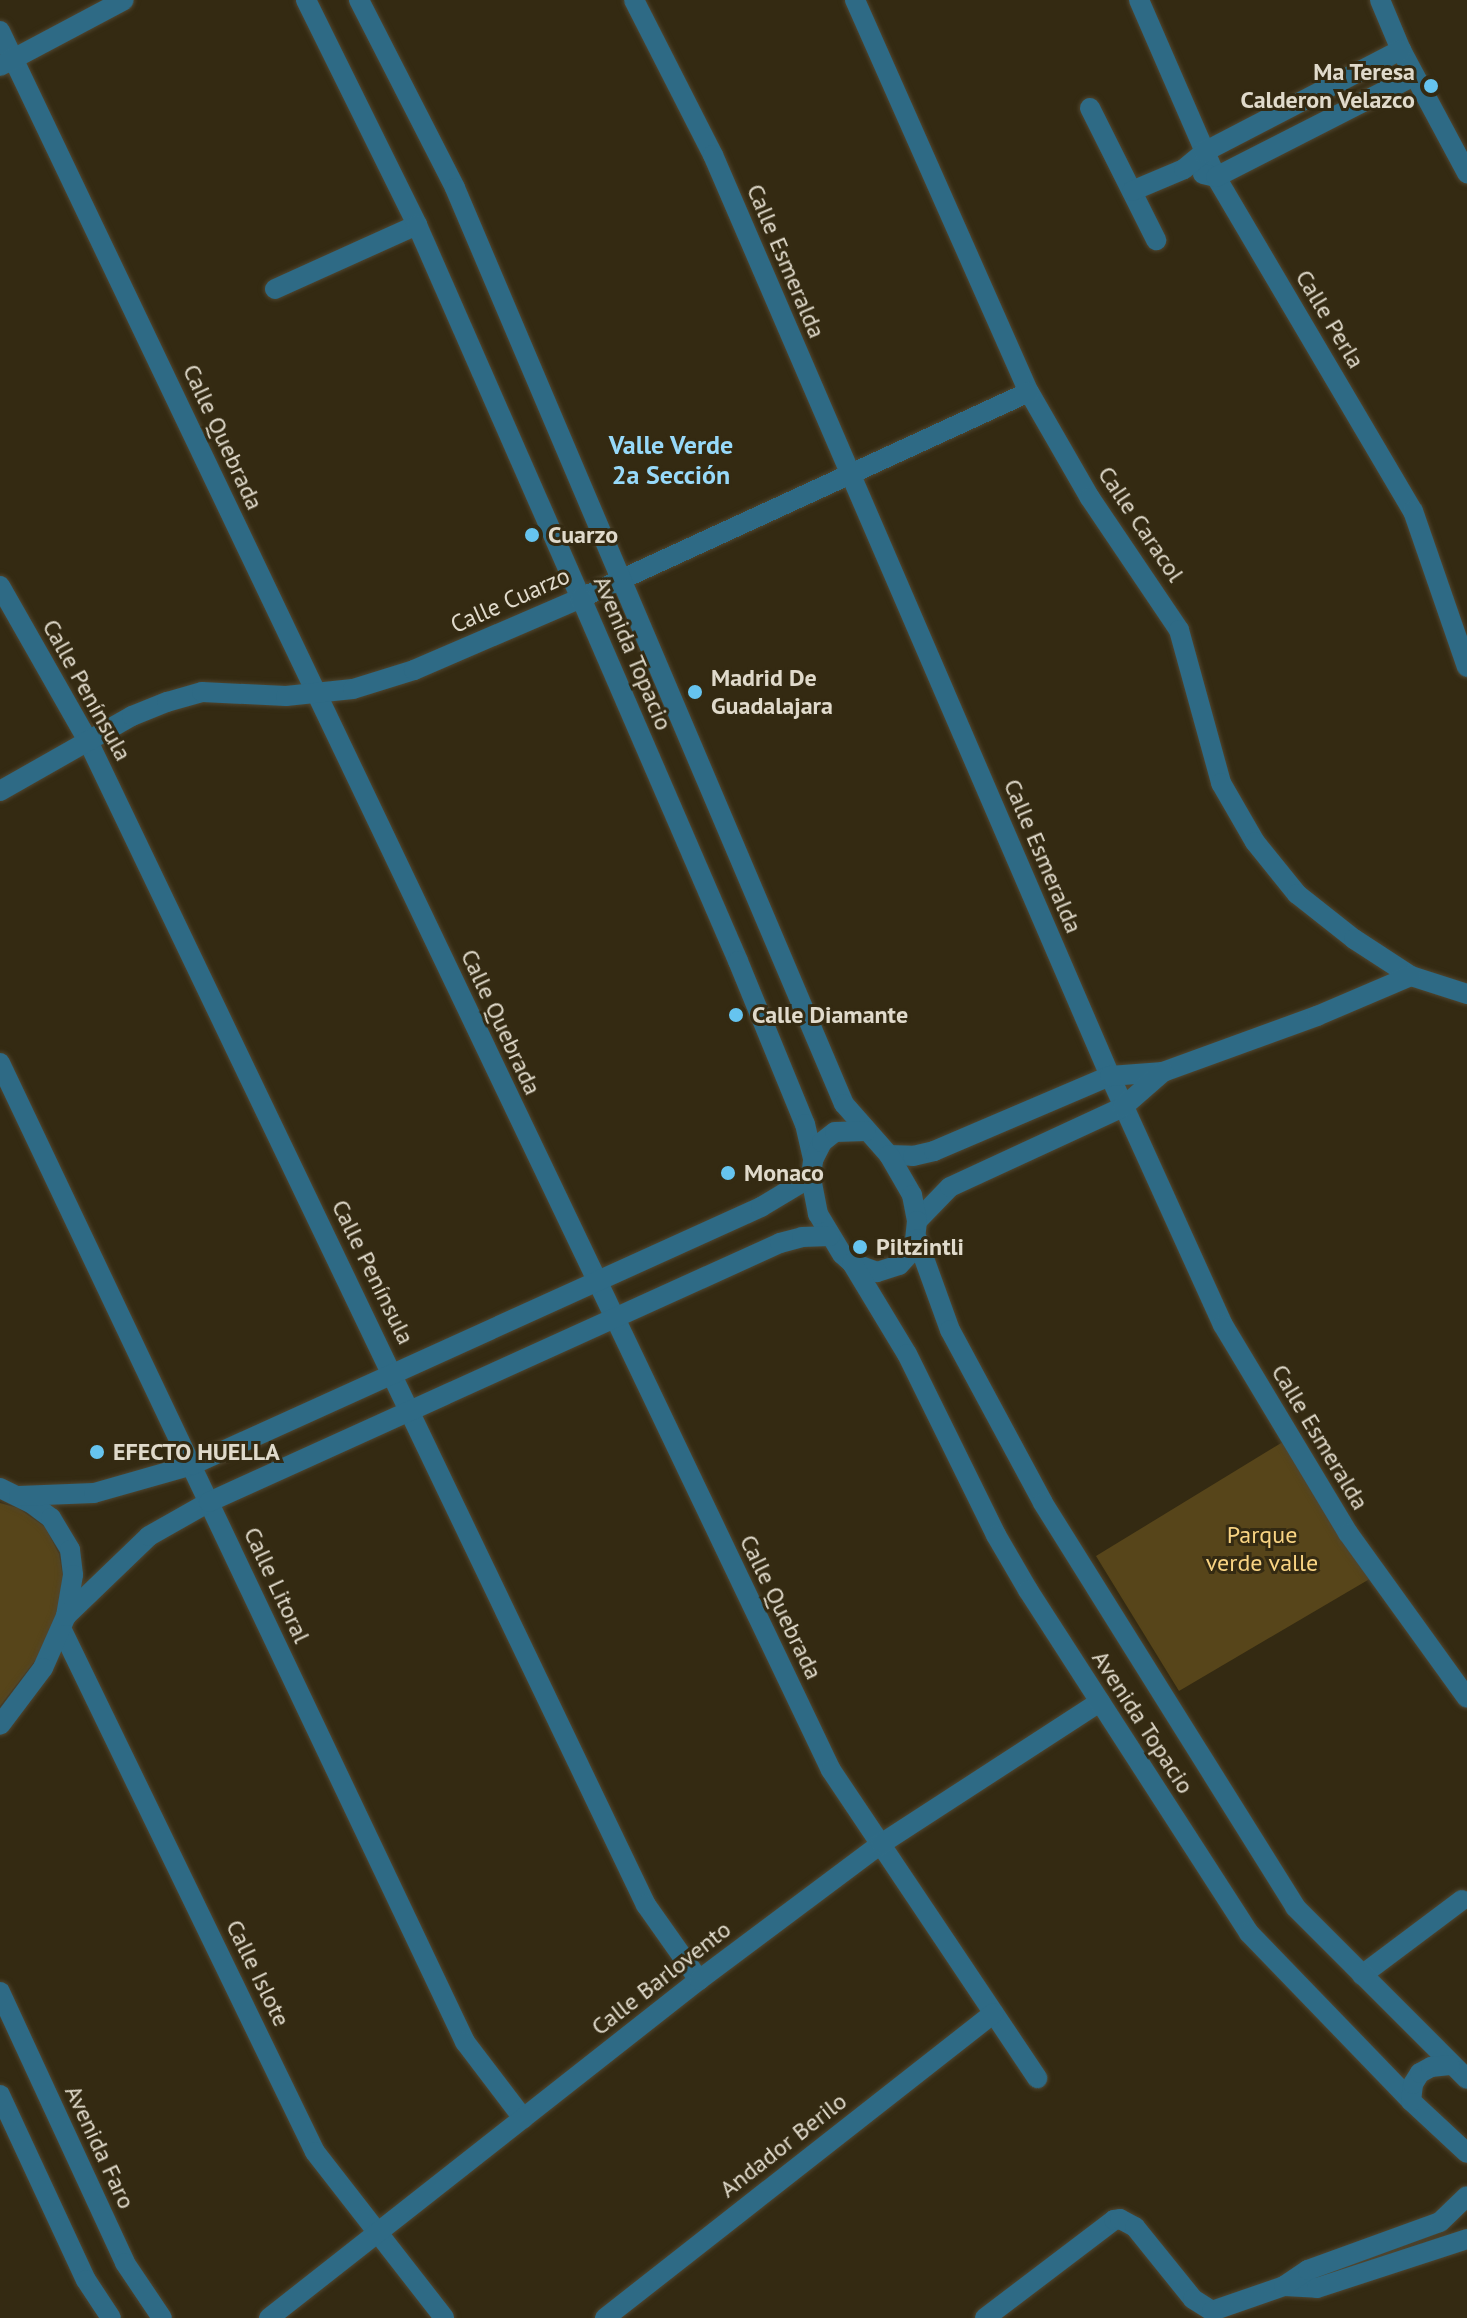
<!DOCTYPE html>
<meta charset="utf-8">
<style>
body{margin:0}
#map{position:relative;width:1467px;height:2318px;overflow:hidden;background:#342a12;font-family:"PT Sans",sans-serif}
div>[style]{position:absolute}
.green>*{inset:0;background:#57451a}
.roads{filter:drop-shadow(0 0 2px #504630) drop-shadow(0 0 2px #504630)}
.minor>*{height:20px;margin:-10px;padding:0 10px;transform-origin:10px;border-radius:10px;background:#2e6a85}
.tertiary>*{height:20px;margin:-10px;padding:0 10px;transform-origin:10px;border-radius:10px;background:#2e6a85}
.dots>*{width:22px;height:22px;translate:-50% -50%;box-sizing:border-box;border:4px solid #342a12;border-radius:50%}
span{translate:-50% -50%;white-space:nowrap;text-align:center;line-height:1.15;-webkit-text-stroke:6px #342a12;paint-order:stroke}
.poi-label{font-size:24px;color:#e0dacb;font-weight:700}
.right{translate:-100% -50%;text-align:right}
.left{translate:0 -50%;text-align:left}
.street-label{font-size:24px;color:#e0dacb}
.park-label{font-size:24px;color:#f9d483}
.neighbourhood-label{font-size:26px;color:#97d9f9;font-weight:700}
</style>
<div id="map">
<div class="green">
<div style="clip-path:polygon(1291px 1437px,1373px 1577px,1179px 1691px,1096px 1556px)"></div>
<div style="clip-path:polygon(0 1503px,18px 1508px,45px 1527px,59px 1554px,64px 1583px,59px 1610px,37px 1658px,0 1706px)"></div>
</div>
<div class="roads">
<div class="minor">
<div style="left:634px;top:0;width:174px;rotate:63deg"></div>
<div style="left:713px;top:155px;width:1003px;rotate:66.68deg"></div>
<div style="left:1110px;top:1076px;width:273px;rotate:65.6deg"></div>
<div style="left:1223px;top:1325px;width:243px;rotate:59deg"></div>
<div style="left:1348px;top:1533px;width:203px;rotate:54.2deg"></div>
<div style="left:855px;top:0;width:429px;rotate:66.1deg"></div>
<div style="left:1029px;top:392px;width:122px;rotate:60.1deg"></div>
<div style="left:1090px;top:498px;width:159px;rotate:56deg"></div>
<div style="left:1179px;top:630px;width:159px;rotate:74.6deg"></div>
<div style="left:1221px;top:783px;width:68px;rotate:60deg"></div>
<div style="left:1255px;top:842px;width:67px;rotate:51.1deg"></div>
<div style="left:1297px;top:894px;width:73px;rotate:38.3deg"></div>
<div style="left:1354px;top:939px;width:68px;rotate:33deg"></div>
<div style="left:1411px;top:976px;width:59px;rotate:17.8deg"></div>
<div style="left:1139px;top:0;width:193px;rotate:66.5deg"></div>
<div style="left:1216px;top:177px;width:388px;rotate:59.5deg"></div>
<div style="left:1413px;top:511px;width:165px;rotate:70.9deg"></div>
<div style="left:1380px;top:0;width:54px;rotate:67.2deg"></div>
<div style="left:1401px;top:50px;width:140px;rotate:61.8deg"></div>
<div style="left:0;top:31px;width:1927px;rotate:64.46deg"></div>
<div style="left:831px;top:1770px;width:371px;rotate:56.2deg"></div>
<div style="left:0;top:66px;width:140px;rotate:-28deg"></div>
<div style="left:1090px;top:108px;width:148px;rotate:63.4deg"></div>
<div style="left:1203px;top:174px;width:13px;rotate:13deg"></div>
<div style="left:1216px;top:177px;width:222px;rotate:-27deg"></div>
<div style="left:1132px;top:191px;width:56px;rotate:-22.9deg"></div>
<div style="left:1184px;top:169px;width:26px;rotate:-40deg"></div>
<div style="left:1204px;top:152px;width:222px;rotate:-27.4deg"></div>
<div style="left:275px;top:289px;width:156px;rotate:-24.3deg"></div>
<div style="left:0;top:586px;width:178px;rotate:60.4deg"></div>
<div style="left:88px;top:741px;width:1291px;rotate:64.39deg"></div>
<div style="left:646px;top:1905px;width:92px;rotate:54.8deg"></div>
<div style="left:0;top:791px;width:152px;rotate:-29.6deg"></div>
<div style="left:132px;top:716px;width:38px;rotate:-22deg"></div>
<div style="left:167px;top:702px;width:36px;rotate:-16deg"></div>
<div style="left:202px;top:692px;width:84px;rotate:2.7deg"></div>
<div style="left:286px;top:696px;width:67px;rotate:-6deg"></div>
<div style="left:353px;top:689px;width:64px;rotate:-17.3deg"></div>
<div style="left:414px;top:670px;width:182px;rotate:-23.3deg"></div>
<div style="left:581px;top:598px;width:493px;rotate:-24.7deg"></div>
<div style="left:0;top:1063px;width:1084px;rotate:64.59deg"></div>
<div style="left:465px;top:2042px;width:96px;rotate:52.7deg"></div>
<div style="left:889px;top:1155px;width:24px;rotate:2deg"></div>
<div style="left:913px;top:1156px;width:22px;rotate:-13deg"></div>
<div style="left:934px;top:1151px;width:191px;rotate:-23.1deg"></div>
<div style="left:1110px;top:1076px;width:53px;rotate:-4.3deg"></div>
<div style="left:1163px;top:1072px;width:164px;rotate:-20deg"></div>
<div style="left:1317px;top:1016px;width:102px;rotate:-23.1deg"></div>
<div style="left:917px;top:1221px;width:47px;rotate:-45.9deg"></div>
<div style="left:950px;top:1187px;width:191px;rotate:-24.8deg"></div>
<div style="left:1123px;top:1107px;width:53px;rotate:-41.2deg"></div>
<div style="left:61px;top:1628px;width:582px;rotate:64.14deg"></div>
<div style="left:315px;top:2152px;width:210px;rotate:52.1deg"></div>
<div style="left:1362px;top:1975px;width:125px;rotate:-36.9deg"></div>
<div style="left:1284px;top:2286px;width:33px;rotate:3deg"></div>
<div style="left:1317px;top:2288px;width:158px;rotate:-18.1deg"></div>
<div style="left:269px;top:2318px;width:547px;rotate:-38.17deg"></div>
<div style="left:699px;top:1980px;width:227px;rotate:-36.8deg"></div>
<div style="left:881px;top:1844px;width:261px;rotate:-33deg"></div>
<div style="left:605px;top:2318px;width:494px;rotate:-38.1deg"></div>
<div style="left:985px;top:2318px;width:162px;rotate:-37.2deg"></div>
<div style="left:1114px;top:2220px;width:6px;rotate:-9deg"></div>
<div style="left:1120px;top:2219px;width:17px;rotate:28deg"></div>
<div style="left:1135px;top:2227px;width:92px;rotate:51.1deg"></div>
<div style="left:1193px;top:2299px;width:22px;rotate:32deg"></div>
<div style="left:1212px;top:2311px;width:76px;rotate:-19.1deg"></div>
<div style="left:1284px;top:2286px;width:29px;rotate:-34deg"></div>
<div style="left:1308px;top:2270px;width:140px;rotate:-20deg"></div>
<div style="left:1440px;top:2222px;width:37px;rotate:-44deg"></div>
</div>
<div class="tertiary">
<div style="left:306px;top:0;width:251px;rotate:63.7deg"></div>
<div style="left:417px;top:225px;width:407px;rotate:66.3deg"></div>
<div style="left:581px;top:598px;width:395px;rotate:66.6deg"></div>
<div style="left:738px;top:961px;width:176px;rotate:67.7deg"></div>
<div style="left:805px;top:1124px;width:37px;rotate:77deg"></div>
<div style="left:359px;top:0;width:211px;rotate:62.9deg"></div>
<div style="left:455px;top:188px;width:995px;rotate:66.99deg"></div>
<div style="left:844px;top:1104px;width:68px;rotate:48.6deg"></div>
<div style="left:889px;top:1155px;width:46px;rotate:60.1deg"></div>
<div style="left:912px;top:1195px;width:26px;rotate:79deg"></div>
<div style="left:917px;top:1221px;width:28px;rotate:96deg"></div>
<div style="left:914px;top:1249px;width:22px;rotate:133deg"></div>
<div style="left:899px;top:1265px;width:23px;rotate:162deg"></div>
<div style="left:877px;top:1272px;width:27px;rotate:-160deg"></div>
<div style="left:852px;top:1263px;width:13px;rotate:-138deg"></div>
<div style="left:842px;top:1254px;width:47px;rotate:-121deg"></div>
<div style="left:818px;top:1214px;width:38px;rotate:-101deg"></div>
<div style="left:811px;top:1177px;width:17px;rotate:-83deg"></div>
<div style="left:813px;top:1160px;width:20px;rotate:-63deg"></div>
<div style="left:822px;top:1142px;width:16px;rotate:-38deg"></div>
<div style="left:835px;top:1132px;width:31px;rotate:-2deg"></div>
<div style="left:917px;top:1239px;width:97px;rotate:70.1deg"></div>
<div style="left:950px;top:1330px;width:196px;rotate:61.7deg"></div>
<div style="left:1043px;top:1503px;width:476px;rotate:58deg"></div>
<div style="left:1295px;top:1907px;width:243px;rotate:45deg"></div>
<div style="left:852px;top:1263px;width:106px;rotate:58.9deg"></div>
<div style="left:907px;top:1354px;width:202px;rotate:63.8deg"></div>
<div style="left:996px;top:1535px;width:64px;rotate:59.8deg"></div>
<div style="left:1028px;top:1590px;width:408px;rotate:57.2deg"></div>
<div style="left:1249px;top:1933px;width:233px;rotate:46deg"></div>
<div style="left:1411px;top:2101px;width:76px;rotate:42.9deg"></div>
<div style="left:0;top:1488px;width:34px;rotate:26deg"></div>
<div style="left:31px;top:1503px;width:25px;rotate:37deg"></div>
<div style="left:51px;top:1518px;width:37px;rotate:59deg"></div>
<div style="left:70px;top:1550px;width:25px;rotate:83deg"></div>
<div style="left:73px;top:1575px;width:42px;rotate:99.7deg"></div>
<div style="left:66px;top:1616px;width:57px;rotate:113.9deg"></div>
<div style="left:43px;top:1668px;width:71px;rotate:127deg"></div>
<div style="left:19px;top:1496px;width:75px;rotate:-2.3deg"></div>
<div style="left:94px;top:1493px;width:102px;rotate:-15.9deg"></div>
<div style="left:192px;top:1465px;width:625px;rotate:-24.39deg"></div>
<div style="left:761px;top:1207px;width:58px;rotate:-31deg"></div>
<div style="left:66px;top:1616px;width:115px;rotate:-43.9deg"></div>
<div style="left:149px;top:1536px;width:69px;rotate:-29.5deg"></div>
<div style="left:209px;top:1502px;width:627px;rotate:-24.4deg"></div>
<div style="left:780px;top:1243px;width:23px;rotate:-15deg"></div>
<div style="left:802px;top:1237px;width:28px;rotate:-2deg"></div>
<div style="left:0;top:1992px;width:298px;rotate:65.2deg"></div>
<div style="left:125px;top:2263px;width:66px;rotate:56.1deg"></div>
<div style="left:0;top:2095px;width:204px;rotate:65.1deg"></div>
<div style="left:86px;top:2280px;width:45px;rotate:56.7deg"></div>
<div style="left:1411px;top:2101px;width:17px;rotate:-83deg"></div>
<div style="left:1413px;top:2084px;width:13px;rotate:-58deg"></div>
<div style="left:1420px;top:2073px;width:13px;rotate:-29deg"></div>
<div style="left:1431px;top:2067px;width:19px;rotate:-6deg"></div>
</div>
</div>
<div class="dots">
<div style="left:1431px;top:86px;background:#66c4ef"></div>
<div style="left:532px;top:535px;background:#66c4ef"></div>
<div style="left:695px;top:692px;background:#66c4ef"></div>
<div style="left:736px;top:1015px;background:#66c4ef"></div>
<div style="left:728px;top:1173px;background:#66c4ef"></div>
<div style="left:860px;top:1247px;background:#66c4ef"></div>
<div style="left:97px;top:1452px;background:#66c4ef"></div>
</div>
<div class="poi-label">
<span class="right" style="left:1415px;top:86px">Ma Teresa<br>Calderon Velazco</span>
<span class="left" style="left:548px;top:535px">Cuarzo</span>
<span class="left" style="left:711px;top:692px">Madrid De<br>Guadalajara</span>
<span class="left" style="left:752px;top:1015px">Calle Diamante</span>
<span class="left" style="left:744px;top:1173px">Monaco</span>
<span class="left" style="left:876px;top:1247px">Piltzintli</span>
<span class="left" style="left:113px;top:1452px">EFECTO HUELLA</span>
</div>
<div class="street-label">
<span style="left:786px;top:261px;rotate:67deg">Calle Esmeralda</span>
<span style="left:1330px;top:319px;rotate:59deg">Calle Perla</span>
<span style="left:223px;top:437px;rotate:65deg">Calle Quebrada</span>
<span style="left:1141px;top:524px;rotate:56deg">Calle Caracol</span>
<span style="left:510px;top:600px;rotate:-24deg">Calle Cuarzo</span>
<span style="left:633px;top:653px;rotate:67deg">Avenida Topacio</span>
<span style="left:87px;top:690px;rotate:61deg">Calle Península</span>
<span style="left:1043px;top:856px;rotate:67deg">Calle Esmeralda</span>
<span style="left:501px;top:1022px;rotate:65deg">Calle Quebrada</span>
<span style="left:373px;top:1272px;rotate:64deg">Calle Península</span>
<span style="left:1320px;top:1437px;rotate:59deg">Calle Esmeralda</span>
<span style="left:277px;top:1585px;rotate:65deg">Calle Litoral</span>
<span style="left:781px;top:1607px;rotate:64deg">Calle Quebrada</span>
<span style="left:1143px;top:1722px;rotate:57deg">Avenida Topacio</span>
<span style="left:258px;top:1973px;rotate:64deg">Calle Islote</span>
<span style="left:661px;top:1978px;rotate:-38deg">Calle Barlovento</span>
<span style="left:783px;top:2145px;rotate:-38deg">Andador Berilo</span>
<span style="left:100px;top:2147px;rotate:65deg">Avenida Faro</span>
</div>
<div class="park-label">
<span style="left:1262px;top:1549px">Parque<br>verde valle</span>
</div>
<div class="neighbourhood-label">
<span style="left:671px;top:460px">Valle Verde<br>2a Sección</span>
</div>
</div>
